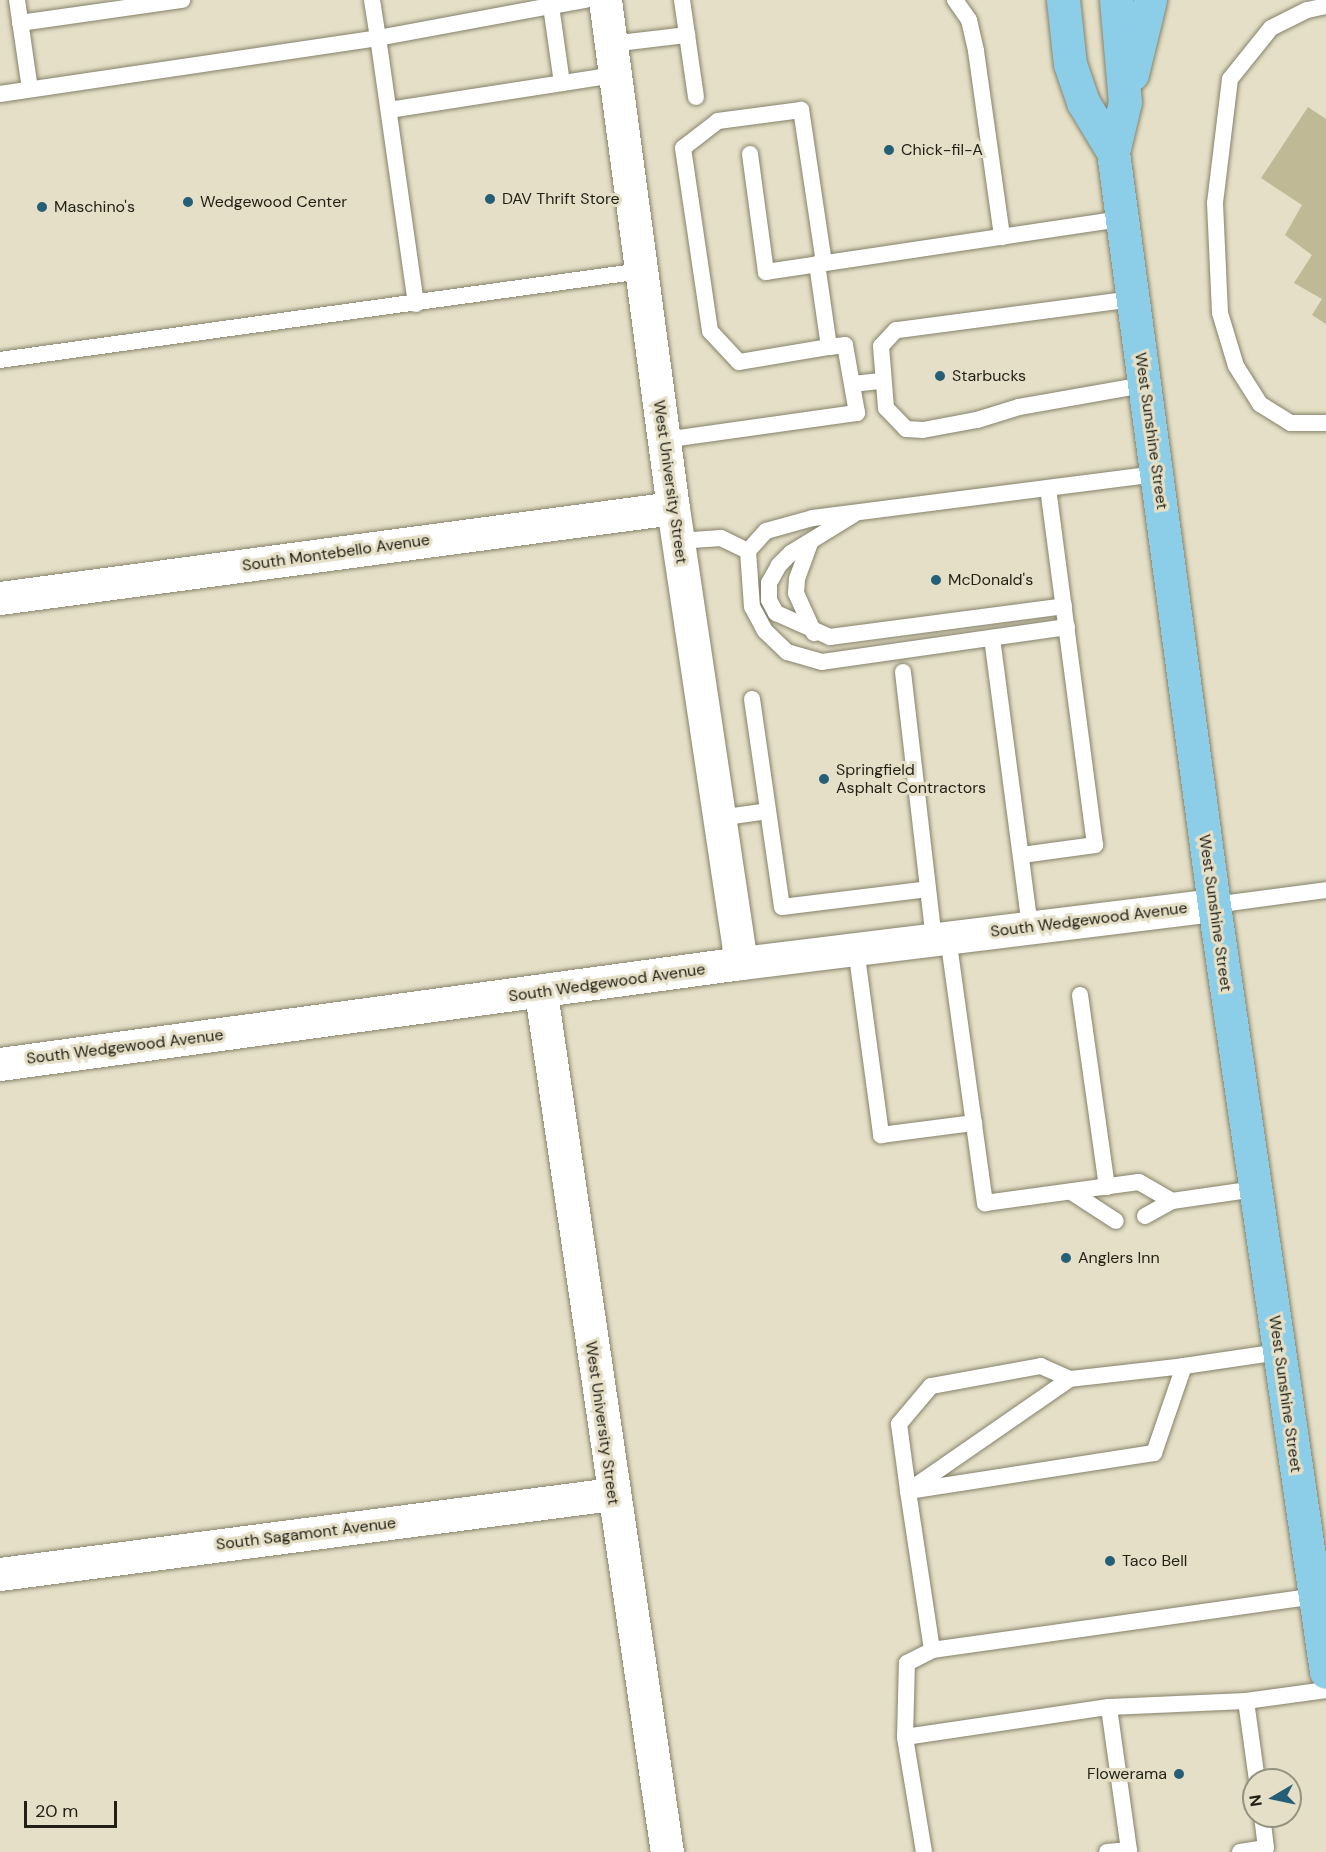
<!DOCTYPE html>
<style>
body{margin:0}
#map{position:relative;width:1326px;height:1852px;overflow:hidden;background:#e4dfc6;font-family:"DM Sans",sans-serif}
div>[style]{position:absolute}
.green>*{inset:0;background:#c0b995}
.roads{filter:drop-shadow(0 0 2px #86826b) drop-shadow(0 0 2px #86826b)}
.lane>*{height:16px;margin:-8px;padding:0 8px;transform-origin:8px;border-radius:8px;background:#fff}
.street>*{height:33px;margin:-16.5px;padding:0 16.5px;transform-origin:16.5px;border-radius:16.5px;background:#fff}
.primary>*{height:33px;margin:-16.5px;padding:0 16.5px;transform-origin:16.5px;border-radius:16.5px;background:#8ccde8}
.dots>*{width:16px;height:16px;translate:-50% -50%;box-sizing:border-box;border:3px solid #e4dfc6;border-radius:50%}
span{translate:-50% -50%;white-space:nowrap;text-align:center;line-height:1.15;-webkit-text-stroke:6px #e4dfc6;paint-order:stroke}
.poi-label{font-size:16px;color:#211f16}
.left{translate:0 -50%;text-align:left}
.right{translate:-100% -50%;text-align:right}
.street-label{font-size:16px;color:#211f16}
.north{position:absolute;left:1242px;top:1768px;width:60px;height:60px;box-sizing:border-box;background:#e4dfc6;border:2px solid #969280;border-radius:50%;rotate:261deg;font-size:16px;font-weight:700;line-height:24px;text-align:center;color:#211f16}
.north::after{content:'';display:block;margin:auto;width:21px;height:27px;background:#245e77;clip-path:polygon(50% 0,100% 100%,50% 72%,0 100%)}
.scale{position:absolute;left:24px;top:1801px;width:93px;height:27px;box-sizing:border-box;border:3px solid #211f16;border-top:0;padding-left:8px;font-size:18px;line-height:21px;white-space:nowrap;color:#211f16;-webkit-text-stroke:4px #e4dfc6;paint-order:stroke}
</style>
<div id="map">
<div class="green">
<div style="clip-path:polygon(1308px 107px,1326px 119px,1326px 324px,1312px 315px,1322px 299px,1294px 283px,1312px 255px,1285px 235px,1302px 205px,1261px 178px)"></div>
</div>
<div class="roads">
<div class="lane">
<div style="left:17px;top:0;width:90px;rotate:81.7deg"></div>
<div style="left:682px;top:0;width:98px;rotate:81.8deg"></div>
<div style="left:955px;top:0;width:24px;rotate:55deg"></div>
<div style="left:969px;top:20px;width:32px;rotate:77deg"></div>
<div style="left:976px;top:51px;width:188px;rotate:82deg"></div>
<div style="left:551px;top:6px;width:35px;rotate:-10deg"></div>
<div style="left:1326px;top:6px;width:19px;rotate:168deg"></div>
<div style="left:1307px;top:10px;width:40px;rotate:153.4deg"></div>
<div style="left:1271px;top:28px;width:65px;rotate:128.8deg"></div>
<div style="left:1230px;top:79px;width:125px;rotate:96.9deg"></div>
<div style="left:1215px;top:203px;width:110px;rotate:87.4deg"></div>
<div style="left:1220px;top:313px;width:55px;rotate:73.2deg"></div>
<div style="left:1236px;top:366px;width:45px;rotate:57.7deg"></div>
<div style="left:1260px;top:404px;width:36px;rotate:32deg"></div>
<div style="left:1291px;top:423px;width:35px"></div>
<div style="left:20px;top:23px;width:164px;rotate:-8.1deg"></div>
<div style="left:611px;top:44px;width:77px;rotate:-6.8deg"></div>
<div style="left:0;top:94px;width:382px;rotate:-8.4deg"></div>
<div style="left:378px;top:38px;width:38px;rotate:-99deg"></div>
<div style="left:389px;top:110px;width:229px;rotate:-8.8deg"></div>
<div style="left:750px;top:154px;width:119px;rotate:82.3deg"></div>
<div style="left:766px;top:272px;width:360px;rotate:-8.5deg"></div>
<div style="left:824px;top:263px;width:155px;rotate:-98.5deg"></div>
<div style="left:801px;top:110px;width:84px;rotate:172.5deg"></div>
<div style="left:718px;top:121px;width:44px;rotate:142.4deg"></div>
<div style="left:683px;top:148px;width:185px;rotate:81.6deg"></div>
<div style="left:710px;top:331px;width:42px;rotate:46.9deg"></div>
<div style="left:739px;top:362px;width:91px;rotate:-9.5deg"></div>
<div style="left:1133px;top:299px;width:239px;rotate:172.5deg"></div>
<div style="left:896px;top:330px;width:22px;rotate:133deg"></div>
<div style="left:881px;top:346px;width:62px;rotate:85.4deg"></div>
<div style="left:886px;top:408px;width:29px;rotate:46deg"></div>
<div style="left:906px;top:429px;width:17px;rotate:3deg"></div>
<div style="left:923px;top:430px;width:55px;rotate:-10.5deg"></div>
<div style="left:977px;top:420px;width:44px;rotate:-17.2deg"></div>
<div style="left:1019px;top:407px;width:127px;rotate:-10deg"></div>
<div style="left:416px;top:304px;width:269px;rotate:-98.1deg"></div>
<div style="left:378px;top:38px;width:176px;rotate:-10.5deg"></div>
<div style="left:551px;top:6px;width:78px;rotate:81.9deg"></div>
<div style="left:0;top:360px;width:647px;rotate:-7.9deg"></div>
<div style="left:852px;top:384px;width:30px;rotate:-6deg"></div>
<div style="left:664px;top:440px;width:195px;rotate:-8deg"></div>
<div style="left:857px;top:413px;width:69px;rotate:-100deg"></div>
<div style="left:845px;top:345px;width:16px;rotate:173deg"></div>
<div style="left:829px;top:347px;width:84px;rotate:-98.2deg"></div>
<div style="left:853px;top:515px;width:73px;rotate:148.5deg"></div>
<div style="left:791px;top:553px;width:17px;rotate:135deg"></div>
<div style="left:779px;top:565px;width:21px;rotate:119deg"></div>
<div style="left:769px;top:583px;width:17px;rotate:90deg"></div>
<div style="left:769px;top:600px;width:15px;rotate:62deg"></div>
<div style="left:776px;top:613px;width:59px;rotate:24deg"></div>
<div style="left:830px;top:637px;width:236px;rotate:-7.5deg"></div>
<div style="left:678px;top:541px;width:43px;rotate:-4deg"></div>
<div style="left:721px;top:538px;width:30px;rotate:26deg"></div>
<div style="left:810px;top:543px;width:38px;rotate:110deg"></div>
<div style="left:797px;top:579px;width:14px;rotate:94deg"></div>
<div style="left:796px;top:593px;width:44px;rotate:65.8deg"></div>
<div style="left:1067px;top:627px;width:247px;rotate:171.9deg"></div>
<div style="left:822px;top:662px;width:36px;rotate:-164deg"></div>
<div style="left:787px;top:652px;width:30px;rotate:-136deg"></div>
<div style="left:765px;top:631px;width:27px;rotate:-118deg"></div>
<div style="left:752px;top:607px;width:56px;rotate:-94.1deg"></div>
<div style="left:748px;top:551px;width:27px;rotate:-48deg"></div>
<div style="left:766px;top:531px;width:49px;rotate:-15.5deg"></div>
<div style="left:813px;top:518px;width:346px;rotate:-7.3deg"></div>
<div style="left:992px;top:638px;width:292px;rotate:82.5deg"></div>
<div style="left:903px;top:672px;width:269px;rotate:83.4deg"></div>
<div style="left:752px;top:699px;width:210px;rotate:81.8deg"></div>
<div style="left:782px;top:907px;width:147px;rotate:-7deg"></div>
<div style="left:719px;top:818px;width:49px;rotate:-8.1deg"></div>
<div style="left:1022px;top:855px;width:74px;rotate:-7.8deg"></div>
<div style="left:1095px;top:845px;width:360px;rotate:-97.5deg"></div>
<div style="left:1214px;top:905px;width:113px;rotate:-7.6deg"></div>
<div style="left:948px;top:937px;width:269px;rotate:82.1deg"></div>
<div style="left:985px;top:1203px;width:155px;rotate:-7.8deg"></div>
<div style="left:1139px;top:1182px;width:38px;rotate:30deg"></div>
<div style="left:1172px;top:1201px;width:84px;rotate:-8.2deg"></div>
<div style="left:856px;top:949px;width:188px;rotate:82.3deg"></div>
<div style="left:881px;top:1135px;width:94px;rotate:-7.4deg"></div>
<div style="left:1080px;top:995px;width:194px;rotate:82deg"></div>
<div style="left:1073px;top:1193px;width:51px;rotate:33.1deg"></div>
<div style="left:1145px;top:1216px;width:31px;rotate:-29deg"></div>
<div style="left:1279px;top:1352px;width:96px;rotate:171.6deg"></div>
<div style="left:1184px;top:1366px;width:92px;rotate:109deg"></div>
<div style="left:1154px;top:1453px;width:249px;rotate:171.2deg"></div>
<div style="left:908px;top:1491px;width:161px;rotate:81.4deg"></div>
<div style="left:932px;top:1650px;width:387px;rotate:-8deg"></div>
<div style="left:1070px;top:1379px;width:32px;rotate:-156deg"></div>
<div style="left:1041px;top:1366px;width:112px;rotate:169.7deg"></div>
<div style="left:931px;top:1386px;width:50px;rotate:130.1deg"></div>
<div style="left:899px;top:1424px;width:68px;rotate:82.3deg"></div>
<div style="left:908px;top:1491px;width:197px;rotate:-34.7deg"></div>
<div style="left:1070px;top:1379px;width:115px;rotate:-6.5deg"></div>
<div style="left:1246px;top:1701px;width:80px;rotate:82.1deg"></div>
<div style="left:905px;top:1737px;width:74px;rotate:-88.5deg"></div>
<div style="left:907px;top:1663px;width:28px;rotate:-27deg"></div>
<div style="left:924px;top:1852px;width:117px;rotate:-99.4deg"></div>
<div style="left:905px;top:1737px;width:206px;rotate:-8.4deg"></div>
<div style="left:1109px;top:1707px;width:137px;rotate:-2.5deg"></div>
<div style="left:1246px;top:1701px;width:81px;rotate:-7.8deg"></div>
<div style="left:1107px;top:1852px;width:22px;rotate:-5deg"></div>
<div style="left:1129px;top:1850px;width:144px;rotate:-98deg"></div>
<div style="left:1240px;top:1852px;width:26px;rotate:-9deg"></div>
<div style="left:1266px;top:1848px;width:32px;rotate:-97deg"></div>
</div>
<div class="street">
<div style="left:605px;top:0;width:513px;rotate:82.38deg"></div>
<div style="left:673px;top:508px;width:460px;rotate:81.5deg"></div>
<div style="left:0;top:598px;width:679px;rotate:-7.62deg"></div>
<div style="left:541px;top:993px;width:868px;rotate:81.66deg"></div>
<div style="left:0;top:1064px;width:748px;rotate:-7.76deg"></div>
<div style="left:741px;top:963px;width:477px;rotate:-7deg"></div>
<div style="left:0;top:1574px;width:617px;rotate:-7.45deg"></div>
</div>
<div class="primary">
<div style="left:1063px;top:0;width:64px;rotate:83.8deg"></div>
<div style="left:1070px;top:64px;width:40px;rotate:71.1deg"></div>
<div style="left:1083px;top:102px;width:58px;rotate:59deg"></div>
<div style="left:1116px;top:0;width:102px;rotate:85deg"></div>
<div style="left:1125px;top:102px;width:51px;rotate:103.5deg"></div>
<div style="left:1113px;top:152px;width:760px;rotate:82.36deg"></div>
<div style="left:1214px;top:905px;width:775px;rotate:81.69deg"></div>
<div style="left:1132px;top:74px;width:76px;rotate:-76.3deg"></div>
</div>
</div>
<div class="dots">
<div style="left:889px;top:150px;background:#245e77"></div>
<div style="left:490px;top:199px;background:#245e77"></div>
<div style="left:188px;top:202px;background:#245e77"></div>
<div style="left:42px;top:207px;background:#245e77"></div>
<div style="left:940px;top:376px;background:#245e77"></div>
<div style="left:936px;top:580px;background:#245e77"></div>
<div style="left:824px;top:779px;background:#245e77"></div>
<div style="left:1066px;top:1258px;background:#245e77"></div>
<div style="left:1110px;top:1561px;background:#245e77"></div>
<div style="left:1179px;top:1774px;background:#245e77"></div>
</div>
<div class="poi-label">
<span class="left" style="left:901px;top:150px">Chick-fil-A</span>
<span class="left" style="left:502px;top:199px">DAV Thrift Store</span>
<span class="left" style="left:200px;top:202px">Wedgewood Center</span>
<span class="left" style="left:54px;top:207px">Maschino's</span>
<span class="left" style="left:952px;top:376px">Starbucks</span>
<span class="left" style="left:948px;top:580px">McDonald's</span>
<span class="left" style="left:836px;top:779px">Springfield<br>Asphalt Contractors</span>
<span class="left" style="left:1078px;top:1258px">Anglers Inn</span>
<span class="left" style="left:1122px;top:1561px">Taco Bell</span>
<span class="right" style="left:1167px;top:1774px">Flowerama</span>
</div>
<div class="street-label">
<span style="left:1151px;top:431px;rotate:82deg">West Sunshine Street</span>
<span style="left:670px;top:482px;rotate:82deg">West University Street</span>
<span style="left:336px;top:553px;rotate:-8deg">South Montebello Avenue</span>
<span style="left:1215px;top:913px;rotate:82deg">West Sunshine Street</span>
<span style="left:1089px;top:920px;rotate:-7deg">South Wedgewood Avenue</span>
<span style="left:607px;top:983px;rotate:-8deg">South Wedgewood Avenue</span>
<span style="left:125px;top:1047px;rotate:-7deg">South Wedgewood Avenue</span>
<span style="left:1285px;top:1394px;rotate:82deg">West Sunshine Street</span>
<span style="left:602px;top:1423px;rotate:82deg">West University Street</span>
<span style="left:306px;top:1534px;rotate:-7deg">South Sagamont Avenue</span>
</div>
<div class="north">N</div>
<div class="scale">20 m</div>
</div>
